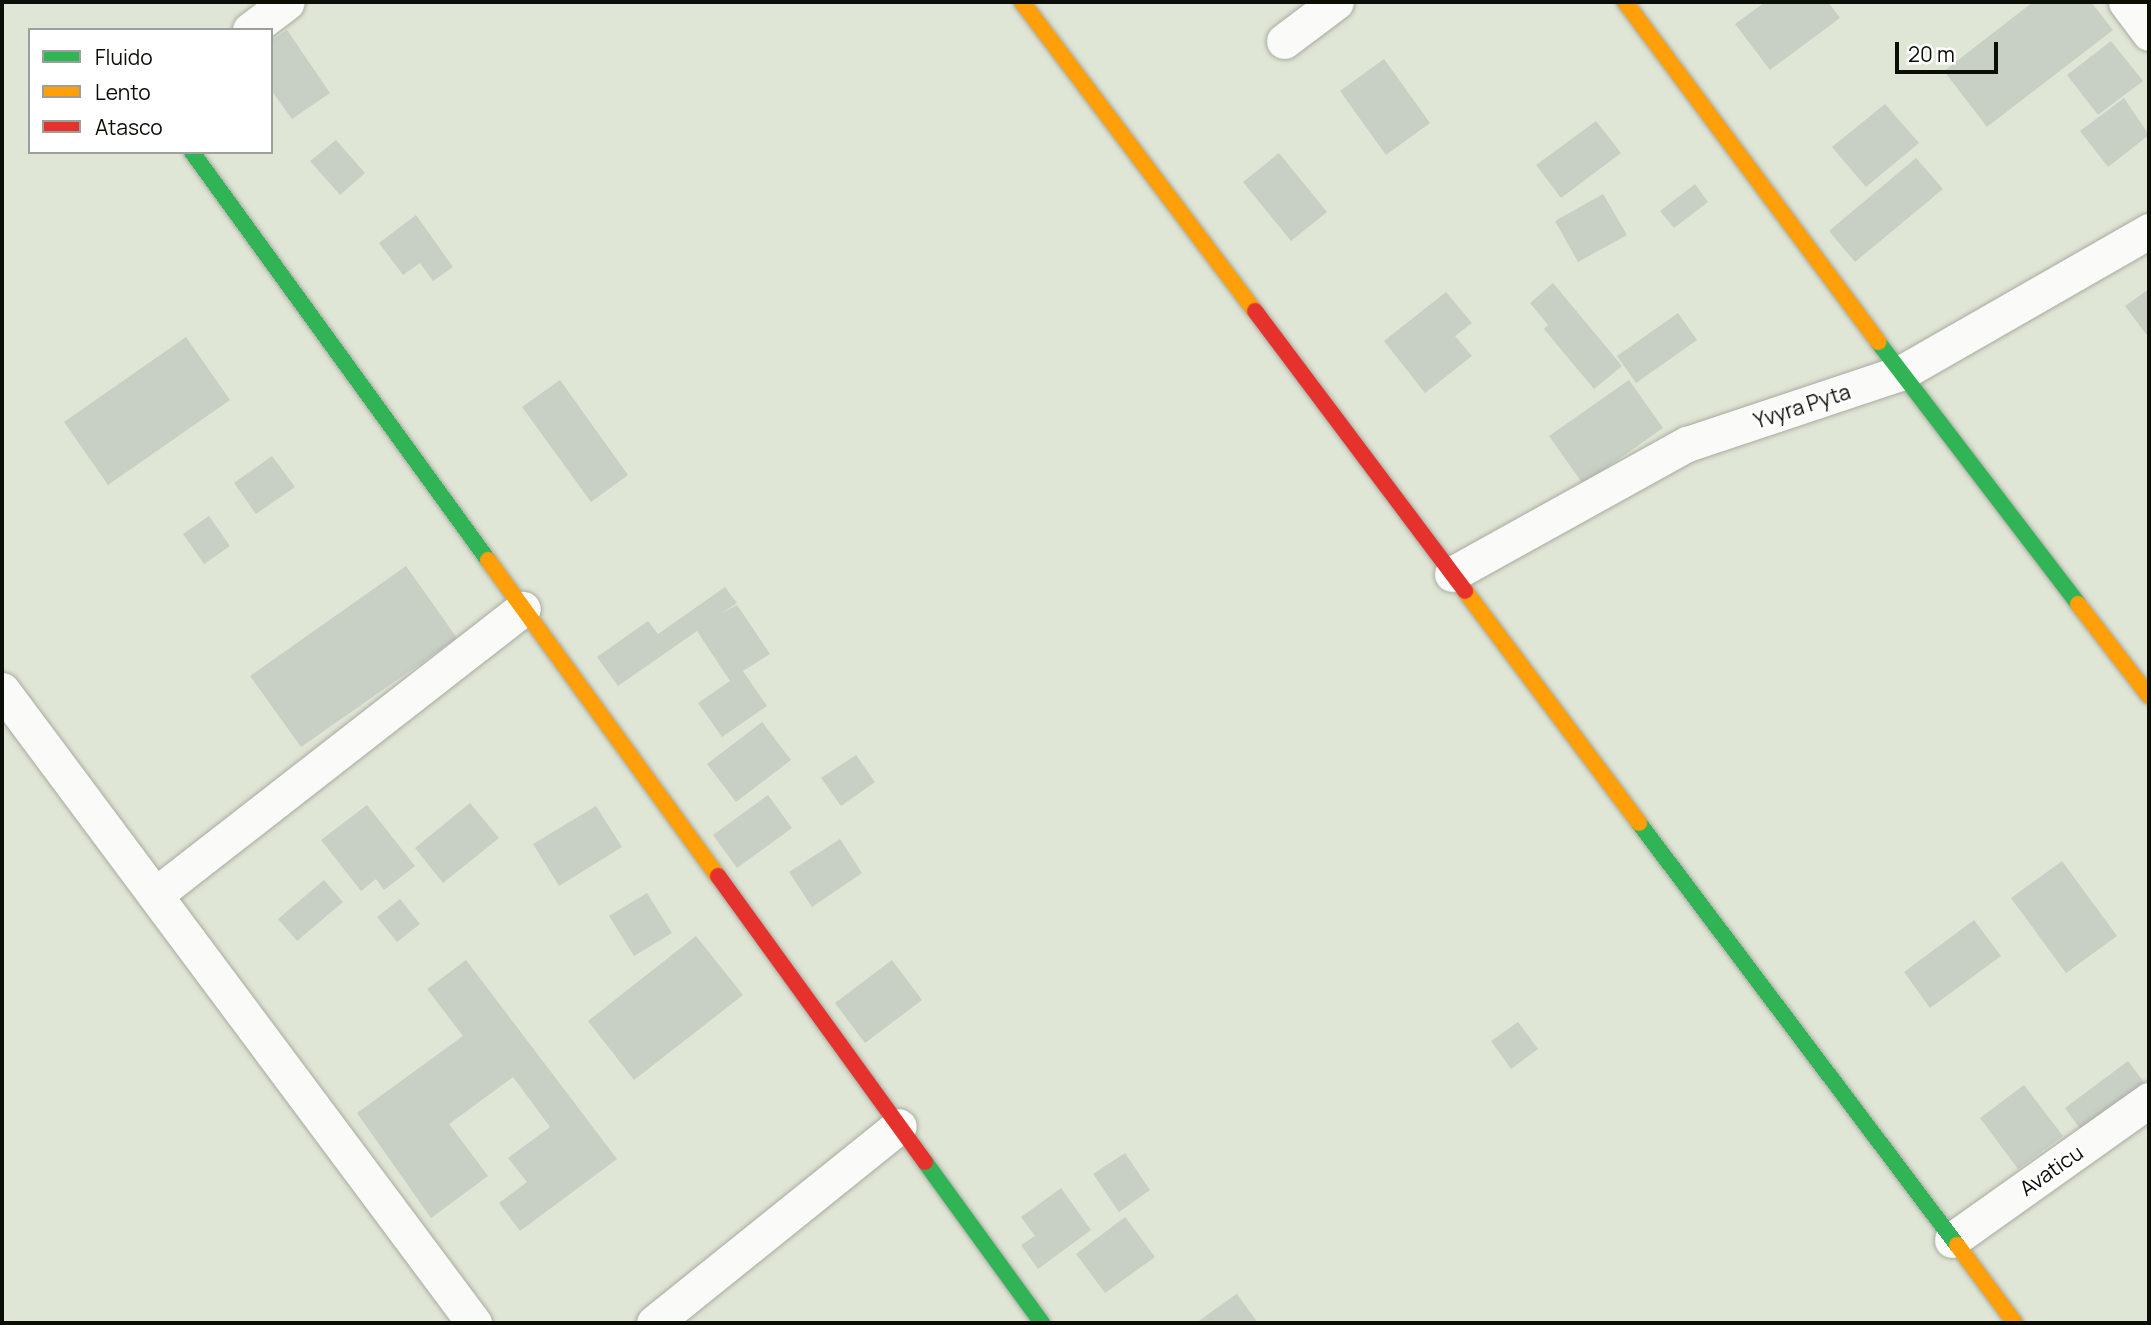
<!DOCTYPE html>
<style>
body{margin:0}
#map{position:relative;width:2151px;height:1325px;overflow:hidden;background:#e0e6d6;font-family:Manrope,sans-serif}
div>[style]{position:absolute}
.building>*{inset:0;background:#c8cfc4}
.roads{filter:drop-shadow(0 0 2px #a7aba0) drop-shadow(0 0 2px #a7aba0)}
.street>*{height:35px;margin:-17.5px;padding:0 17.5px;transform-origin:17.5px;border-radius:17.5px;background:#fafbf9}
.fast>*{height:16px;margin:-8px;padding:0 8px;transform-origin:8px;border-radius:8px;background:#30b455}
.slow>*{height:16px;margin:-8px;padding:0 8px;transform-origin:8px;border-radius:8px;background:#ff9f0a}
.jam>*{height:16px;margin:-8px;padding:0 8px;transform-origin:8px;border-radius:8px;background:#e5322d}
span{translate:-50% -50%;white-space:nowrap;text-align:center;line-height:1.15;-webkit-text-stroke:5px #fff;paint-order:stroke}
.street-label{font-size:21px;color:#0a0e05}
.frame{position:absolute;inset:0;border:4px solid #0a0e05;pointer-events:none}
.legend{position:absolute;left:28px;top:28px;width:245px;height:126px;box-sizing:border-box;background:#fff;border:2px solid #9d9f9b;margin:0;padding:9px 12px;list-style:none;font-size:21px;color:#0a0e05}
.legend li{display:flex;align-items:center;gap:14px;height:35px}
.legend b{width:35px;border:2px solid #9d9f9b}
.scale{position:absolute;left:1895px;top:42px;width:103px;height:32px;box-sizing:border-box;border:4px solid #0a0e05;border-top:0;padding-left:9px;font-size:21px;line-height:24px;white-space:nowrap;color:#0a0e05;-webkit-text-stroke:5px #fff;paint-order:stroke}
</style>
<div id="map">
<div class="building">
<div style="clip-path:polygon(1765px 2px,1828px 2px,1840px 18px,1770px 70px,1735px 24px)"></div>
<div style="clip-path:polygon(2033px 2px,2091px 2px,2113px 30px,1987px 127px,1944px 71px)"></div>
<div style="clip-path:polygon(287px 30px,330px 93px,292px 119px,271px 90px,271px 41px)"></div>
<div style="clip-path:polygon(2111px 41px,2143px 81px,2098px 115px,2067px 75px)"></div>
<div style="clip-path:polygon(1384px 59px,1430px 123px,1386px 155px,1340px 91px)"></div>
<div style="clip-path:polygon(2124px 98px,2149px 135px,2108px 167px,2080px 131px)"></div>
<div style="clip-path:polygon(1885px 104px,1919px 143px,1866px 187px,1832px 147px)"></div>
<div style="clip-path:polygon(1596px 121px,1621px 153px,1561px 198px,1536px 165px)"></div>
<div style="clip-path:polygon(336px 140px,365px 173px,340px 195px,310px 161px)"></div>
<div style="clip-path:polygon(1279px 153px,1327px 212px,1291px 241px,1243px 182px)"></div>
<div style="clip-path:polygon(1916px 158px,1943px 189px,1855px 262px,1829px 231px)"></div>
<div style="clip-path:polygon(1695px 184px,1708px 202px,1674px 228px,1660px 211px)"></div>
<div style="clip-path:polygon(1603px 194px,1627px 235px,1578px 262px,1555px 221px)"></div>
<div style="clip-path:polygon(416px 215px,453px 267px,433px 281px,420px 263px,403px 275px,379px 243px)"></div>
<div style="clip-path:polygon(1553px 283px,1622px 366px,1594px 389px,1544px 329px,1548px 325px,1530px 303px)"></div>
<div style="clip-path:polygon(2149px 289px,2149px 338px,2125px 306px)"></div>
<div style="clip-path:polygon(1446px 292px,1472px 323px,1455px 336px,1472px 356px,1425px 393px,1384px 341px)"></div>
<div style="clip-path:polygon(1678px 313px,1697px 340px,1636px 383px,1617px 356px)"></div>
<div style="clip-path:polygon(186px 337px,230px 400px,108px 485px,64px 422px)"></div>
<div style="clip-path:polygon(560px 380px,628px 475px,591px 502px,522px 407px)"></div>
<div style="clip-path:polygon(1629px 380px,1663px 428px,1583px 484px,1549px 436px)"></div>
<div style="clip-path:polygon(272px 456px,295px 487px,256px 514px,234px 483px)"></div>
<div style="clip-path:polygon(209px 516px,230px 546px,204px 564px,183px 534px)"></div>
<div style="clip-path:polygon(406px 566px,457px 638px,301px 747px,250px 676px)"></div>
<div style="clip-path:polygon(725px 587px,737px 603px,722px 613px,737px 605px,770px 654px,743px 671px,767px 706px,722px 737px,698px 703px,730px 681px,697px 631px,618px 686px,597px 657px,648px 621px,658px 634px)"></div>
<div style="clip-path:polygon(762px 722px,791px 760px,736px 802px,707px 764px)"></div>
<div style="clip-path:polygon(856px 755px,875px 782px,841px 806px,821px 778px)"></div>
<div style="clip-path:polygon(768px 795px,792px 828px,737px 868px,713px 835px)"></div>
<div style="clip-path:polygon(470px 803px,499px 838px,443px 883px,415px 848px)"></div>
<div style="clip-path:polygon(367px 805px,415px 866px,384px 890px,376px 879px,361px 891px,321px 840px)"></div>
<div style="clip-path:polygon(596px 806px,622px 847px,559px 886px,533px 844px)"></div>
<div style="clip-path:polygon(840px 839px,862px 873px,812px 907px,789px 872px)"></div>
<div style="clip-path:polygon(2062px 861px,2117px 936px,2066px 973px,2011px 898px)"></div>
<div style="clip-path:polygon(324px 880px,343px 902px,297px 941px,278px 919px)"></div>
<div style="clip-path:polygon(647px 893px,672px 933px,634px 956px,609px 916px)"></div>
<div style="clip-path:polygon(400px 899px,420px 924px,397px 942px,377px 917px)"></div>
<div style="clip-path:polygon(1974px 920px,2001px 956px,1930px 1008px,1904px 972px)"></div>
<div style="clip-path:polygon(696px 936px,743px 995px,634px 1080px,588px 1021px)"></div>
<div style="clip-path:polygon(466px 960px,617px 1159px,520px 1231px,499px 1203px,527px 1182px,508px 1158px,550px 1127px,513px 1077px,449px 1124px,488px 1176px,431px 1218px,357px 1113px,463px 1036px,427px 989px)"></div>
<div style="clip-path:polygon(892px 960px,922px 1000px,865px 1043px,835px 1003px)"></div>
<div style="clip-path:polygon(1518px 1022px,1538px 1049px,1511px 1069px,1491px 1041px)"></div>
<div style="clip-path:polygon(2128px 1061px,2149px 1089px,2089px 1141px,2065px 1108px)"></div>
<div style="clip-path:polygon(2024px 1085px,2063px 1136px,2018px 1169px,1980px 1118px)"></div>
<div style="clip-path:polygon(1125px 1153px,1150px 1190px,1119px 1212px,1093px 1174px)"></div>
<div style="clip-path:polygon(1061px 1188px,1091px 1230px,1038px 1269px,1021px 1245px,1035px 1236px,1021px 1217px)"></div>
<div style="clip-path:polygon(1125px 1217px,1155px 1257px,1105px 1293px,1076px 1254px)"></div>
<div style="clip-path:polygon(1237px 1294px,1258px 1323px,1196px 1323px,1235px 1295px)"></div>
</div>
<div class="roads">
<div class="street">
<div style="left:2126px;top:2px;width:39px;rotate:53deg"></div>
<div style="left:250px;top:30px;width:46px;rotate:-37.1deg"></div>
<div style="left:1284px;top:41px;width:65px;rotate:-36.9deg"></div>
<div style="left:1452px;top:574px;width:269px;rotate:-29deg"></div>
<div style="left:1687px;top:444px;width:225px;rotate:-18.4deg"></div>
<div style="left:1901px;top:373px;width:286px;rotate:-29.8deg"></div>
<div style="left:2px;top:690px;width:790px;rotate:53.29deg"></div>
<div style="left:155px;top:895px;width:466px;rotate:-37.9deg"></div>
<div style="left:1952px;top:1240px;width:242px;rotate:-35.4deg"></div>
<div style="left:654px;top:1323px;width:314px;rotate:-38.8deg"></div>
</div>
<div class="fast">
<div style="left:192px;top:152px;width:504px;rotate:54.04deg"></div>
<div style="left:1878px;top:342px;width:330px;rotate:52.6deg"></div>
<div style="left:1639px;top:823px;width:528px;rotate:53deg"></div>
<div style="left:925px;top:1162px;width:199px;rotate:54deg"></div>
</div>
<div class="slow">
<div style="left:1022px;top:2px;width:387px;rotate:53deg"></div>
<div style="left:1625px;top:2px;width:424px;rotate:53.3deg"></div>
<div style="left:488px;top:560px;width:391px;rotate:54deg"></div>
<div style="left:1465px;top:591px;width:290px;rotate:53.1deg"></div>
<div style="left:2078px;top:604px;width:116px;rotate:52.3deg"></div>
<div style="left:1957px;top:1245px;width:97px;rotate:53.4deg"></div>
</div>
<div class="jam">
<div style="left:1255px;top:311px;width:350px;rotate:53.1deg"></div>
<div style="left:718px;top:876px;width:353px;rotate:54.1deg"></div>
</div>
</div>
<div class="street-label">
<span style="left:1802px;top:406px;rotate:-18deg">Yvyra Pyta</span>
<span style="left:2051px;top:1170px;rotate:-35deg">Avaticu</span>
</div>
<div class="frame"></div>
<ul class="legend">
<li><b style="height:9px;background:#30b455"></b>Fluido</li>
<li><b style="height:9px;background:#ff9f0a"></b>Lento</li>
<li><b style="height:9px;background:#e5322d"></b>Atasco</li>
</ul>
<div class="scale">20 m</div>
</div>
